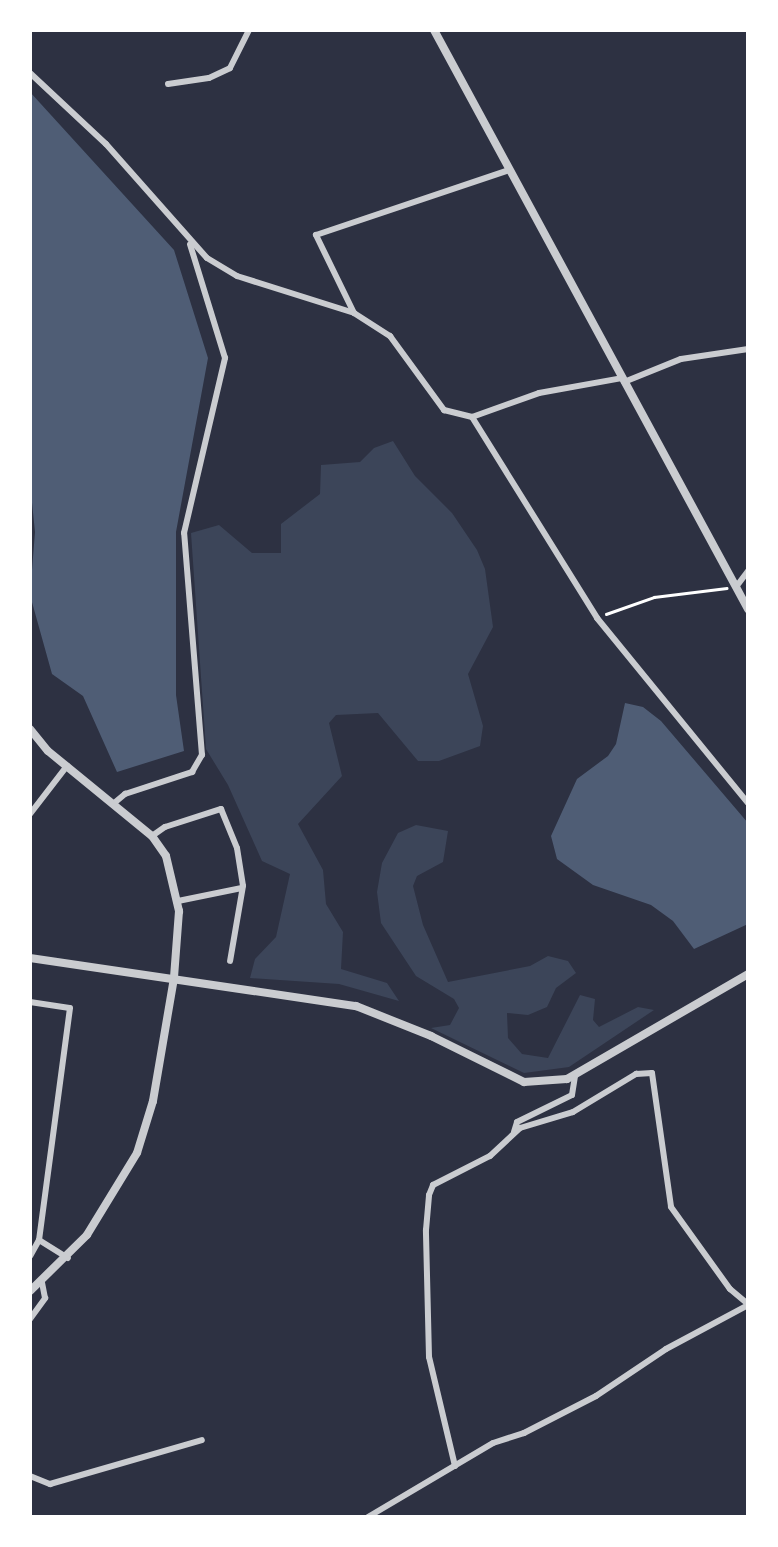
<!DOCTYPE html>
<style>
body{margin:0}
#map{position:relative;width:778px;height:1547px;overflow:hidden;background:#2d3142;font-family:Montserrat,sans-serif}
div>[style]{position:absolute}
.green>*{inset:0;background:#3c4559}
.water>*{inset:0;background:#4f5d75}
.path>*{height:2.5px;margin:-1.25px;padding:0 1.25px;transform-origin:1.25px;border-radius:1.25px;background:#fff}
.minor>*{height:6px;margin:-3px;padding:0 3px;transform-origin:3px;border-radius:3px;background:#caccd0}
.tertiary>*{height:8px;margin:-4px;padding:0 4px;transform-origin:4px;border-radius:4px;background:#caccd0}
span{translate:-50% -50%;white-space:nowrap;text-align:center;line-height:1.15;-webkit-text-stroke:5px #fff;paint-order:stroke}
.frame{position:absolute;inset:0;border:32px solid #fff;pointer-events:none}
</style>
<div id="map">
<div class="green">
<div style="clip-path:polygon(393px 441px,415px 476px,452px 513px,477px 550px,485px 569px,493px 627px,468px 674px,483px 726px,480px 746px,439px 761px,418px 761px,378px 713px,336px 715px,329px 723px,342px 776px,298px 824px,323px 870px,326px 904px,343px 932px,341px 969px,387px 983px,399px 1001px,339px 984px,250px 978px,255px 959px,276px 937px,290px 874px,262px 861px,228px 785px,206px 749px,191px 533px,219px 525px,252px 553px,281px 553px,281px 524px,320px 494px,321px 465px,360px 462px,374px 448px)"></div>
<div style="clip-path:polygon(416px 825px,448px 831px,443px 862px,417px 876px,413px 886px,423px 925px,448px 982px,530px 966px,548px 956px,568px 961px,576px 973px,556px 988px,547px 1007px,528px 1015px,507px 1013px,508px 1038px,522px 1054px,548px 1058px,580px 995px,595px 999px,593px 1020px,599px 1027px,638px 1007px,654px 1010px,569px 1067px,524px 1073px,431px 1028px,450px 1025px,459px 1008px,454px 999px,416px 976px,381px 923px,377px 892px,382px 863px,398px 833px)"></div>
</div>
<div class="water">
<div style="clip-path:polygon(30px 92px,174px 250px,208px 358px,176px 532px,176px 695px,184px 751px,117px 772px,83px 696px,52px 674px,30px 595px,35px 532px,30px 483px)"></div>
<div style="clip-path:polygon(625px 703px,643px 707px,661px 721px,748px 823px,748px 924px,694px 949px,673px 921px,651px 905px,593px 885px,557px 859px,551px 836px,577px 779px,608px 756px,616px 744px)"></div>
</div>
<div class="path">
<div style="left:606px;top:614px;width:51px;rotate:-19.5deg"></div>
<div style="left:654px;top:597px;width:73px;rotate:-7.1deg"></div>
</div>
<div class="minor">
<div style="left:30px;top:73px;width:104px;rotate:43.1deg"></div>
<div style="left:106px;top:144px;width:152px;rotate:48.5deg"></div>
<div style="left:207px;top:258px;width:35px;rotate:31deg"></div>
<div style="left:237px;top:276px;width:123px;rotate:17.5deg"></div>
<div style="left:354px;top:313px;width:43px;rotate:32.6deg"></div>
<div style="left:390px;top:336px;width:92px;rotate:53.9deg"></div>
<div style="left:444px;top:410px;width:29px;rotate:14deg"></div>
<div style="left:472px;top:417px;width:237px;rotate:58.1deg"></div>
<div style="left:597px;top:618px;width:239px;rotate:50.8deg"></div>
<div style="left:168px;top:84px;width:41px;rotate:-8.3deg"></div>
<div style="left:209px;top:78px;width:23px;rotate:-25deg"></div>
<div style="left:230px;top:68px;width:42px;rotate:-63.4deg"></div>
<div style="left:354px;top:313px;width:87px;rotate:-116deg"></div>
<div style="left:316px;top:235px;width:204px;rotate:-18.6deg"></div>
<div style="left:624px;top:382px;width:61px;rotate:-22deg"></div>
<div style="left:681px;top:359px;width:68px;rotate:-8.5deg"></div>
<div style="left:472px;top:417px;width:71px;rotate:-19.7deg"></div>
<div style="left:539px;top:393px;width:84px;rotate:-10.2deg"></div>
<div style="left:736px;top:587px;width:20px;rotate:-53deg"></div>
<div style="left:113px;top:804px;width:16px;rotate:-40deg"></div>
<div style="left:125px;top:794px;width:71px;rotate:-18.2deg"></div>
<div style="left:192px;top:772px;width:20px;rotate:-60deg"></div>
<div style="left:202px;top:755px;width:223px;rotate:-94.6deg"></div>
<div style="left:184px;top:533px;width:180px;rotate:-76.8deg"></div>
<div style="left:225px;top:358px;width:119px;rotate:-107.1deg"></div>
<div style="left:30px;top:814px;width:61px;rotate:-52.4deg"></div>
<div style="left:152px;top:836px;width:16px;rotate:-35deg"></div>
<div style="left:165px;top:827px;width:59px;rotate:-17.8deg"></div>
<div style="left:221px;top:809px;width:42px;rotate:67.7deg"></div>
<div style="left:237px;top:848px;width:38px;rotate:81deg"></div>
<div style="left:243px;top:886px;width:76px;rotate:99.8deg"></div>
<div style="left:178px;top:901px;width:65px;rotate:-11.5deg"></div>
<div style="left:30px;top:1002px;width:40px;rotate:8.5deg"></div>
<div style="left:70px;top:1008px;width:234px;rotate:97.6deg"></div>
<div style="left:39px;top:1240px;width:18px;rotate:119deg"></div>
<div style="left:514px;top:1132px;width:10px;rotate:-73deg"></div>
<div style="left:517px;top:1122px;width:61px;rotate:-26.1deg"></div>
<div style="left:572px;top:1095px;width:20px;rotate:-81deg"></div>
<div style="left:39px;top:1240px;width:34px;rotate:32deg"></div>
<div style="left:30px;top:1319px;width:26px;rotate:-54deg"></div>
<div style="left:45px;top:1298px;width:16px;rotate:-101deg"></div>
<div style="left:455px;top:1466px;width:112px;rotate:-103.4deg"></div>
<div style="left:429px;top:1357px;width:127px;rotate:-91.4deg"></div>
<div style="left:426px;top:1230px;width:35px;rotate:-85deg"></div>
<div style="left:429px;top:1195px;width:11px;rotate:-68deg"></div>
<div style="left:433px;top:1185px;width:64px;rotate:-27deg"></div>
<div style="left:490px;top:1156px;width:41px;rotate:-43deg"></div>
<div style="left:520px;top:1128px;width:55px;rotate:-16.8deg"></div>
<div style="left:573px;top:1112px;width:74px;rotate:-31.1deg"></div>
<div style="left:636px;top:1074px;width:16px;rotate:-4deg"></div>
<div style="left:652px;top:1073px;width:135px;rotate:81.9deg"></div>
<div style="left:671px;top:1207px;width:101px;rotate:54.3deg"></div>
<div style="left:730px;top:1289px;width:23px;rotate:40deg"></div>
<div style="left:30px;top:1476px;width:22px;rotate:22deg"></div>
<div style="left:50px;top:1484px;width:158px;rotate:-16.1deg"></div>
<div style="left:368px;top:1517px;width:145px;rotate:-30.6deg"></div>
<div style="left:493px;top:1443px;width:33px;rotate:-18deg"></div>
<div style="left:524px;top:1433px;width:81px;rotate:-27.2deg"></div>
<div style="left:596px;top:1396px;width:84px;rotate:-33.9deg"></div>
<div style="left:666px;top:1349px;width:93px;rotate:-28.2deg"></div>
</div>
<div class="tertiary">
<div style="left:434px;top:30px;width:659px;rotate:61.53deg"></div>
<div style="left:30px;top:729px;width:28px;rotate:51deg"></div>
<div style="left:48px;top:751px;width:134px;rotate:39.3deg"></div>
<div style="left:152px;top:836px;width:24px;rotate:55deg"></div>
<div style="left:166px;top:856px;width:57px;rotate:76.7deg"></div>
<div style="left:179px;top:911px;width:67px;rotate:94.3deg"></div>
<div style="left:174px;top:978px;width:125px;rotate:99.7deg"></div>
<div style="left:153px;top:1101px;width:54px;rotate:107.1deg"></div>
<div style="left:137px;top:1153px;width:96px;rotate:121.4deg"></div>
<div style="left:87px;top:1235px;width:80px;rotate:135.5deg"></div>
<div style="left:30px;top:958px;width:330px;rotate:8.4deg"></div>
<div style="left:356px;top:1006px;width:81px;rotate:21.8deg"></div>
<div style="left:431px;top:1036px;width:104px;rotate:26.3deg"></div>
<div style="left:524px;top:1082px;width:43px;rotate:-4deg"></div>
<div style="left:567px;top:1079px;width:209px;rotate:-30.1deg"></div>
</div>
<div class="frame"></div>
</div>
